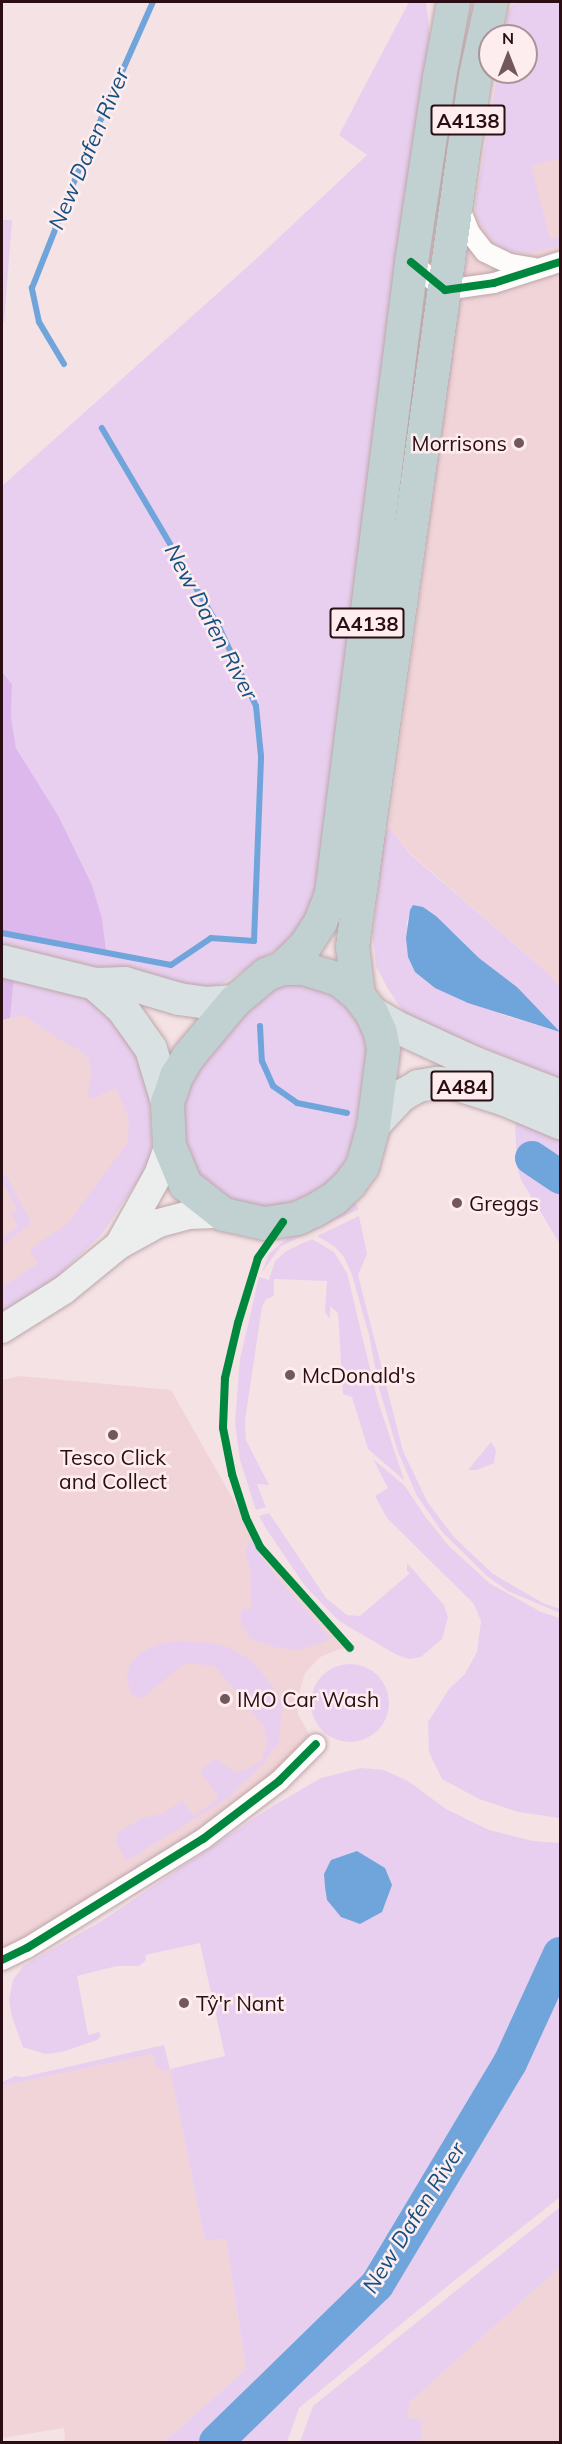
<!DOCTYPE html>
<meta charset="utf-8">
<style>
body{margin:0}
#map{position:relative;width:562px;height:2444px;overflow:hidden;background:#f5e2e5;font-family:Mulish,sans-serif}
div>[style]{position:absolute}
.built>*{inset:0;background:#f1d4d8}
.green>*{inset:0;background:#e8cfef}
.round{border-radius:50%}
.forest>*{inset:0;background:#ddb8ec}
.water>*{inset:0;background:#70a5db}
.stream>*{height:6px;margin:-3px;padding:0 3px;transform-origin:3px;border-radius:3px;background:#70a5db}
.river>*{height:34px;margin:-17px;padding:0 17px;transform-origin:17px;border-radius:17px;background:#70a5db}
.roads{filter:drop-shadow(0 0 2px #bca6aa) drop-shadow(0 0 2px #bca6aa)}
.street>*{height:20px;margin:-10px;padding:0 10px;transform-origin:10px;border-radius:10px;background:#fefbfb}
.secondary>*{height:28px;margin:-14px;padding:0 14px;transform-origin:14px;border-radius:14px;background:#eceeee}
.primary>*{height:32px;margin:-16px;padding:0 16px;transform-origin:16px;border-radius:16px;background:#dae1e2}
.highway>*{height:33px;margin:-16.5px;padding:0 16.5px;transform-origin:16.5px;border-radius:16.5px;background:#c1d0d0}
.cycleway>*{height:8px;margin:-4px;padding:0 4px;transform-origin:4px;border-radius:4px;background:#00873e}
.dots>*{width:16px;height:16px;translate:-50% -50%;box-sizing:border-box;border:3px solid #feedef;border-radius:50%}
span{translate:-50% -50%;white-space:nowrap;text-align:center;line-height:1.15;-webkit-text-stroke:5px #feedef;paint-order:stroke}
.shield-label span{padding:2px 4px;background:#feedef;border:2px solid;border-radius:4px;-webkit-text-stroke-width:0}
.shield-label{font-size:20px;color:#2b0e14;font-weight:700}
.poi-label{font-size:21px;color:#2b0e14}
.right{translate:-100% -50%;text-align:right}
.left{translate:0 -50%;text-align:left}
.water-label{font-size:22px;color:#144f81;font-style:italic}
.frame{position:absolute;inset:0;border:3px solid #2b0e14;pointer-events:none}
.north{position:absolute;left:478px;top:24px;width:60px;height:60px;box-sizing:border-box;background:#feedef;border:2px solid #aa9497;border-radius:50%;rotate:0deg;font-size:16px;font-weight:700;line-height:24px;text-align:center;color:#2b0e14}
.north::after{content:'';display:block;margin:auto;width:21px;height:27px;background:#72585d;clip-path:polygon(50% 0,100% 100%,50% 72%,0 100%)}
</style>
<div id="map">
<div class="built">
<div style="clip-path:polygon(514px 2px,560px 2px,560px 988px,549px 974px,411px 854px,389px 827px,457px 317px,498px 72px,526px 72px,526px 36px,504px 36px,507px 16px)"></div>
<div style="clip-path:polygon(11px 992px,149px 1084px,102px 1234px,2px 1311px,2px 1020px,10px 1017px)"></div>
<div style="clip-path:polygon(20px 1376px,171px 1390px,260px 1547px,350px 1648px,340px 1649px,320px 1657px,305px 1673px,297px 1700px,298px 1714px,311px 1738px,280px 1779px,2px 1960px,2px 1380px)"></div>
<div style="clip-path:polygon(153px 2054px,160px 2067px,170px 2069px,205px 2241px,226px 2239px,246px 2369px,164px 2442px,65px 2442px,64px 2428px,2px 2438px,2px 2086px)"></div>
<div style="clip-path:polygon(560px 2267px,560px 2442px,401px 2442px,410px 2402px)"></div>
</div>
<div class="green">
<div style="clip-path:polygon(409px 2px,426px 2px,430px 36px,318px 897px,289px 942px,221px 984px,205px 989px,2px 948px,2px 931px,106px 950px,102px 918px,92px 885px,59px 817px,16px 748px,11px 717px,12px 684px,2px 672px,2px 486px,255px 260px,367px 155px,339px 135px)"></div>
<div style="clip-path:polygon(514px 2px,560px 2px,560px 158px,531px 166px,550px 239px,560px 236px,560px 246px,528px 253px,510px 251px,493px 242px,478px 220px,475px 205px,498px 72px,526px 72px,526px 36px,504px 36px,507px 16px)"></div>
<div style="clip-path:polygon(2px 220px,12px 220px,4px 323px,2px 320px)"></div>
<div style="clip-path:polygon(evenodd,389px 827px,411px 855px,549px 974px,560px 988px,560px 1078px,423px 1024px,403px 1011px,388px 989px,376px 966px,373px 937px,384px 838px,389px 827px,413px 905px,453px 932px,479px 958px,517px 987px,557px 1031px,503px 1015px,408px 957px,407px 921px,413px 905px)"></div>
<div style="clip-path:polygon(14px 977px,78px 992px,128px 1027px,149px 1084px,152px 1159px,102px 1234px,40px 1293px,2px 1311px,2px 1287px,38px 1263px,29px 1250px,68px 1223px,128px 1142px,129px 1119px,116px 1088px,91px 1099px,88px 1092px,91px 1072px,89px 1059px,78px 1049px,61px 1041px,24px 1015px,10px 1018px)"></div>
<div style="clip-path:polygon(290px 982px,331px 989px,363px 1025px,367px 1049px,354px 1138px,343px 1166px,322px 1189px,295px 1204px,264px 1208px,234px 1201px,219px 1193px,196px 1172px,188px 1158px,180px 1112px,188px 1082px,264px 991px)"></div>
<div style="clip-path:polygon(515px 1121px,560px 1133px,560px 1244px,521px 1180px,517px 1166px)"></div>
<div style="clip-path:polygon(6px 1175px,31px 1223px,2px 1246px,2px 1238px,18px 1227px,11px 1213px,17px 1210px,2px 1180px,2px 1177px)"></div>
<div style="clip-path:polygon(355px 1202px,359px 1209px,281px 1246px,262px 1272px,269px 1254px,286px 1239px,321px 1226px)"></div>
<div style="clip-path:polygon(359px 1216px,367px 1254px,358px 1275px,403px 1451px,428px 1503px,455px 1538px,493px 1574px,543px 1603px,560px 1609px,560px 1613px,508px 1591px,487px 1576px,443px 1533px,417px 1496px,398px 1452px,379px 1388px,369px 1335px,352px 1275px,344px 1257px,334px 1246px,317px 1236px)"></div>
<div style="clip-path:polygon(312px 1239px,334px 1252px,347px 1273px,377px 1398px,404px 1480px,368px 1449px,352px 1397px,343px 1394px,338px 1313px,330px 1306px,330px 1319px,325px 1312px,327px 1281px,274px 1279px,274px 1296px,266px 1299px,262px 1307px,245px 1420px,246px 1440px,269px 1485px,257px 1484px,266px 1507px,256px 1510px,240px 1460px,235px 1423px,240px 1359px,259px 1277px,269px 1280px,275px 1261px,286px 1251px)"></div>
<div style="clip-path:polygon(491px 1442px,496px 1450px,494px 1463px,477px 1470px,468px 1470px)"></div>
<div style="clip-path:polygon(373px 1459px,405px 1486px,424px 1515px,448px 1545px,489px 1583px,541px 1612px,560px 1618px,560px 1818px,518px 1812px,479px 1799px,442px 1779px,429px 1752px,428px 1722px,449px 1689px,465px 1674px,477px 1652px,481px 1621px,474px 1604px,387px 1518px,375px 1496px,388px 1488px)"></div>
<div style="clip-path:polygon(269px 1513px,326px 1598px,347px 1615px,360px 1616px,410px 1573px,407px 1571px,407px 1563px,444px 1605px,448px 1617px,442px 1639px,421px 1657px,409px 1659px,397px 1655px,339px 1621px,305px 1586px,267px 1530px,259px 1516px)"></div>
<div style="clip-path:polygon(250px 1540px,271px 1570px,331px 1639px,299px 1650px,278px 1648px,246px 1637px,249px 1632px,242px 1627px,240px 1616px,242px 1609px,251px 1609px,250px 1568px,245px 1553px)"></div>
<div style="clip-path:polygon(177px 1641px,212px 1643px,228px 1647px,252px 1661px,271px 1684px,282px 1704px,279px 1742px,260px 1767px,227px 1799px,126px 1861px,116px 1842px,117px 1833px,142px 1818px,162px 1814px,182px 1801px,194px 1816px,219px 1798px,200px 1771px,216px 1758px,236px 1773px,246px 1770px,262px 1760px,267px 1744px,264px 1727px,215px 1666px,185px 1663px,142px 1698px,136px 1698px,130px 1692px,127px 1675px,130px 1664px,140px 1653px,158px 1644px)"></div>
<div class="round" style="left:311px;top:1664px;width:78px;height:78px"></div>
<div style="clip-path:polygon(361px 1768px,384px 1770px,408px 1781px,446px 1809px,489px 1830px,533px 1841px,560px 1843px,560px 2197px,450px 2284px,299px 2408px,287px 2442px,164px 2442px,246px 2369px,226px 2239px,205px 2241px,170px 2069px,161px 2071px,160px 2067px,156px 2068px,153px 2054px,2px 2086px,2px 2082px,15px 2076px,23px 2077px,164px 2045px,170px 2069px,225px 2056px,200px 1943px,145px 1955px,146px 1960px,139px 1966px,117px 1966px,77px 1976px,88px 2035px,99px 2032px,101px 2036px,97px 2040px,62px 2052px,45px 2054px,23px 2047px,12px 2017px,9px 2000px,13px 1980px,23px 1966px,100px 1922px,268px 1809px,321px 1778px)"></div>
<div style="clip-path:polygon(560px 2207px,560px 2267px,410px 2402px,407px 2418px,423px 2420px,420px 2442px,300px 2442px,313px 2406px)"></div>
</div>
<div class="forest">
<div style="clip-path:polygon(2px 672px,12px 684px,11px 717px,16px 748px,59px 817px,92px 885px,102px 918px,106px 950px,2px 931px)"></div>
<div style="clip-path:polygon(2px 974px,14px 977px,10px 1018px,2px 1020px)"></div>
</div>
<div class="water">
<div style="clip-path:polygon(413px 905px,423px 907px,436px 916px,479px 958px,517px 987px,560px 1032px,468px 1003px,435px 988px,415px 972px,408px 957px,406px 938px,410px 910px)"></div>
<div style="clip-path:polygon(357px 1851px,385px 1868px,392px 1885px,382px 1912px,360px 1924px,341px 1917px,327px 1900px,325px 1887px,324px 1874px,331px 1860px)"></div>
</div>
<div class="stream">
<div style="left:64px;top:364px;width:49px;rotate:-120.8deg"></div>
<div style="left:39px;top:322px;width:35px;rotate:-102deg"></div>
<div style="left:32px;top:288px;width:136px;rotate:-68.4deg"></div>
<div style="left:82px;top:162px;width:175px;rotate:-66.1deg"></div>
<div style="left:2px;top:933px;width:172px;rotate:10.7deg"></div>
<div style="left:171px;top:965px;width:48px;rotate:-34deg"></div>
<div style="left:211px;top:938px;width:43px;rotate:4deg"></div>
<div style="left:254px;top:941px;width:185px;rotate:-87.8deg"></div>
<div style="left:261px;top:756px;width:50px;rotate:-95.7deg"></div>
<div style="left:256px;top:706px;width:87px;rotate:-115.1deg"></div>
<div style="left:219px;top:627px;width:231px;rotate:-120.5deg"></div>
<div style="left:260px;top:1026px;width:35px;rotate:87deg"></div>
<div style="left:262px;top:1061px;width:27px;rotate:66deg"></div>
<div style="left:273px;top:1086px;width:29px;rotate:35deg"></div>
<div style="left:297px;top:1103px;width:51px;rotate:11.3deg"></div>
</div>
<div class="river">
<div style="left:532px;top:1158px;width:34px;rotate:34deg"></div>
<div style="left:216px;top:2442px;width:225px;rotate:-44.3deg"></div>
<div style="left:377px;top:2285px;width:259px;rotate:-59.1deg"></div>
<div style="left:510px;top:2063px;width:120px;rotate:-65.4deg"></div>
</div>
<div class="roads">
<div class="street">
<div style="left:459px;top:206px;width:29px;rotate:68deg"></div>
<div style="left:470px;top:233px;width:24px;rotate:52deg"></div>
<div style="left:485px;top:252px;width:28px;rotate:26deg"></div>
<div style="left:510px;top:264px;width:24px;rotate:9deg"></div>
<div style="left:411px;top:262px;width:44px;rotate:39.5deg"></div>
<div style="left:445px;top:290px;width:49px;rotate:-8.1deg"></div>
<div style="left:494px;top:283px;width:69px;rotate:-17.7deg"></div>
<div style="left:2px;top:1960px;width:28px;rotate:-26deg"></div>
<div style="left:27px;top:1948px;width:207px;rotate:-31.8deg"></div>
<div style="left:203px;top:1839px;width:96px;rotate:-37.3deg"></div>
<div style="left:279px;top:1781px;width:52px;rotate:-45deg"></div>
</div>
<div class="secondary">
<div style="left:119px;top:1245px;width:80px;rotate:-60.9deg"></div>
<div style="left:158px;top:1175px;width:32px;rotate:-70deg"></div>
<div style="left:2px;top:1329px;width:73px;rotate:-32.2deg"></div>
<div style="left:64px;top:1290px;width:71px;rotate:-39.3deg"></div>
<div style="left:119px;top:1245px;width:46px;rotate:-28.8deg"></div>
<div style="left:159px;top:1223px;width:30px;rotate:-15deg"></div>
<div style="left:188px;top:1215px;width:35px;rotate:-2deg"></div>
</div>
<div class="primary">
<div style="left:2px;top:961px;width:96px;rotate:13.9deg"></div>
<div style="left:95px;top:984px;width:30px;rotate:-2deg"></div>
<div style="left:125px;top:983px;width:56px;rotate:16.5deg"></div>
<div style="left:179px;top:999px;width:27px;rotate:8deg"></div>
<div style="left:206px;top:1003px;width:28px;rotate:-4deg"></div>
<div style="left:95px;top:984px;width:36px;rotate:42deg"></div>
<div style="left:122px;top:1008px;width:50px;rotate:54.7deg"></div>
<div style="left:151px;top:1049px;width:55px;rotate:73.2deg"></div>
<div style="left:371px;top:1012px;width:34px;rotate:30deg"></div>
<div style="left:401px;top:1029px;width:81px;rotate:24.7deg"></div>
<div style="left:475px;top:1063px;width:91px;rotate:21.2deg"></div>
<div style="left:373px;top:1126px;width:41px;rotate:-47deg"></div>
<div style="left:401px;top:1096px;width:20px;rotate:-30deg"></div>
<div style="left:418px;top:1086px;width:20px;rotate:-9deg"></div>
<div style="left:438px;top:1083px;width:17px;rotate:3deg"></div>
<div style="left:455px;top:1084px;width:52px;rotate:17.7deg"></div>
<div style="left:505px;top:1100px;width:60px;rotate:22.7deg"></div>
</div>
<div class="highway">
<div style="left:282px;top:968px;width:33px;rotate:-45deg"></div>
<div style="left:305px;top:945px;width:27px;rotate:-57deg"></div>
<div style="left:320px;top:922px;width:31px;rotate:-69deg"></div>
<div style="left:331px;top:893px;width:636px;rotate:-82.77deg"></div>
<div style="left:411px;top:262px;width:187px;rotate:-81.4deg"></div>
<div style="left:439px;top:77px;width:76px;rotate:-79.4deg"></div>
<div style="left:282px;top:968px;width:21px"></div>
<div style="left:303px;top:968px;width:38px;rotate:17deg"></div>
<div style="left:339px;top:979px;width:25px;rotate:40deg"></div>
<div style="left:358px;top:995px;width:21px;rotate:53deg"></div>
<div style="left:371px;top:1012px;width:22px;rotate:66deg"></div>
<div style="left:380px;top:1032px;width:17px;rotate:80deg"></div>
<div style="left:383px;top:1049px;width:78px;rotate:97.4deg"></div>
<div style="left:373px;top:1126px;width:41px;rotate:105.4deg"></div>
<div style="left:362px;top:1166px;width:22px;rotate:126deg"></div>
<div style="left:349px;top:1184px;width:21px;rotate:137deg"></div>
<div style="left:334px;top:1198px;width:23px;rotate:149deg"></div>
<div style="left:314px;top:1210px;width:19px;rotate:155deg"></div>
<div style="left:297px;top:1218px;width:33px;rotate:171deg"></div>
<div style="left:264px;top:1223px;width:42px;rotate:-167.6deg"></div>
<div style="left:223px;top:1214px;width:48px;rotate:-141.7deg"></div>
<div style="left:185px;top:1184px;width:42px;rotate:-112.3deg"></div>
<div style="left:169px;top:1145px;width:43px;rotate:-92.7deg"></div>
<div style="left:167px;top:1102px;width:28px;rotate:-71deg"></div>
<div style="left:176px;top:1076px;width:23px;rotate:-59deg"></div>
<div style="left:188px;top:1056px;width:72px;rotate:-50.1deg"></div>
<div style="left:234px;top:1001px;width:42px;rotate:-40.2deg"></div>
<div style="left:266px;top:974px;width:17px;rotate:-21deg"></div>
<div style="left:358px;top:995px;width:49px;rotate:-97deg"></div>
<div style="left:352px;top:946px;width:802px;rotate:-82.04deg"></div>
<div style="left:463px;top:152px;width:78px;rotate:-81.1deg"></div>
<div style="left:475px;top:75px;width:75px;rotate:-77.6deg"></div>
</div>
</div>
<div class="cycleway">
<div style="left:411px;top:262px;width:44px;rotate:39.5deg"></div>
<div style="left:445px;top:290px;width:49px;rotate:-8.1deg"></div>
<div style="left:494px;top:283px;width:69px;rotate:-17.7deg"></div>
<div style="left:283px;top:1222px;width:44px;rotate:124.8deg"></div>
<div style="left:258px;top:1258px;width:68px;rotate:107.1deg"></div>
<div style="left:238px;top:1323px;width:57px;rotate:103.3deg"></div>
<div style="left:225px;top:1378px;width:50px;rotate:92.3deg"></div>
<div style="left:223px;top:1428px;width:47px;rotate:78.9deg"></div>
<div style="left:232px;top:1474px;width:46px;rotate:72.3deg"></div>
<div style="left:246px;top:1518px;width:32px;rotate:64deg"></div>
<div style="left:260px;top:1547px;width:135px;rotate:48.3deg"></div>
<div style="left:2px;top:1960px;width:28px;rotate:-26deg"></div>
<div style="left:27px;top:1948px;width:207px;rotate:-31.8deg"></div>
<div style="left:203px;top:1839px;width:96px;rotate:-37.3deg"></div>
<div style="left:279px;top:1781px;width:52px;rotate:-45deg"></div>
</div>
<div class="dots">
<div style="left:519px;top:443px;background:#72585d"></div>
<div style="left:457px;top:1203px;background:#72585d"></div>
<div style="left:290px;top:1375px;background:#72585d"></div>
<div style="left:113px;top:1435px;background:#72585d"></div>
<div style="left:225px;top:1699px;background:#72585d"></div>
<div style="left:184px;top:2003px;background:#72585d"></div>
</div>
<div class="shield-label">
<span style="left:468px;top:120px">A4138</span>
<span style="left:367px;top:623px">A4138</span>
<span style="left:462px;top:1086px">A484</span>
</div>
<div class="poi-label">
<span class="right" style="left:507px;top:443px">Morrisons</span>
<span class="left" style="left:469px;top:1203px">Greggs</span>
<span class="left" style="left:302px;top:1375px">McDonald's</span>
<span style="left:113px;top:1469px">Tesco Click<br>and Collect</span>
<span class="left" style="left:237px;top:1699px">IMO Car Wash</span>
<span class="left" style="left:196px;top:2003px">Tŷ'r Nant</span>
</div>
<div class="water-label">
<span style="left:89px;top:149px;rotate:-67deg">New Dafen River</span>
<span style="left:211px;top:622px;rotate:62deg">New Dafen River</span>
<span style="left:414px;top:2218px;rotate:-58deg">New Dafen River</span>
</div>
<div class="frame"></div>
<div class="north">N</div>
</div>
